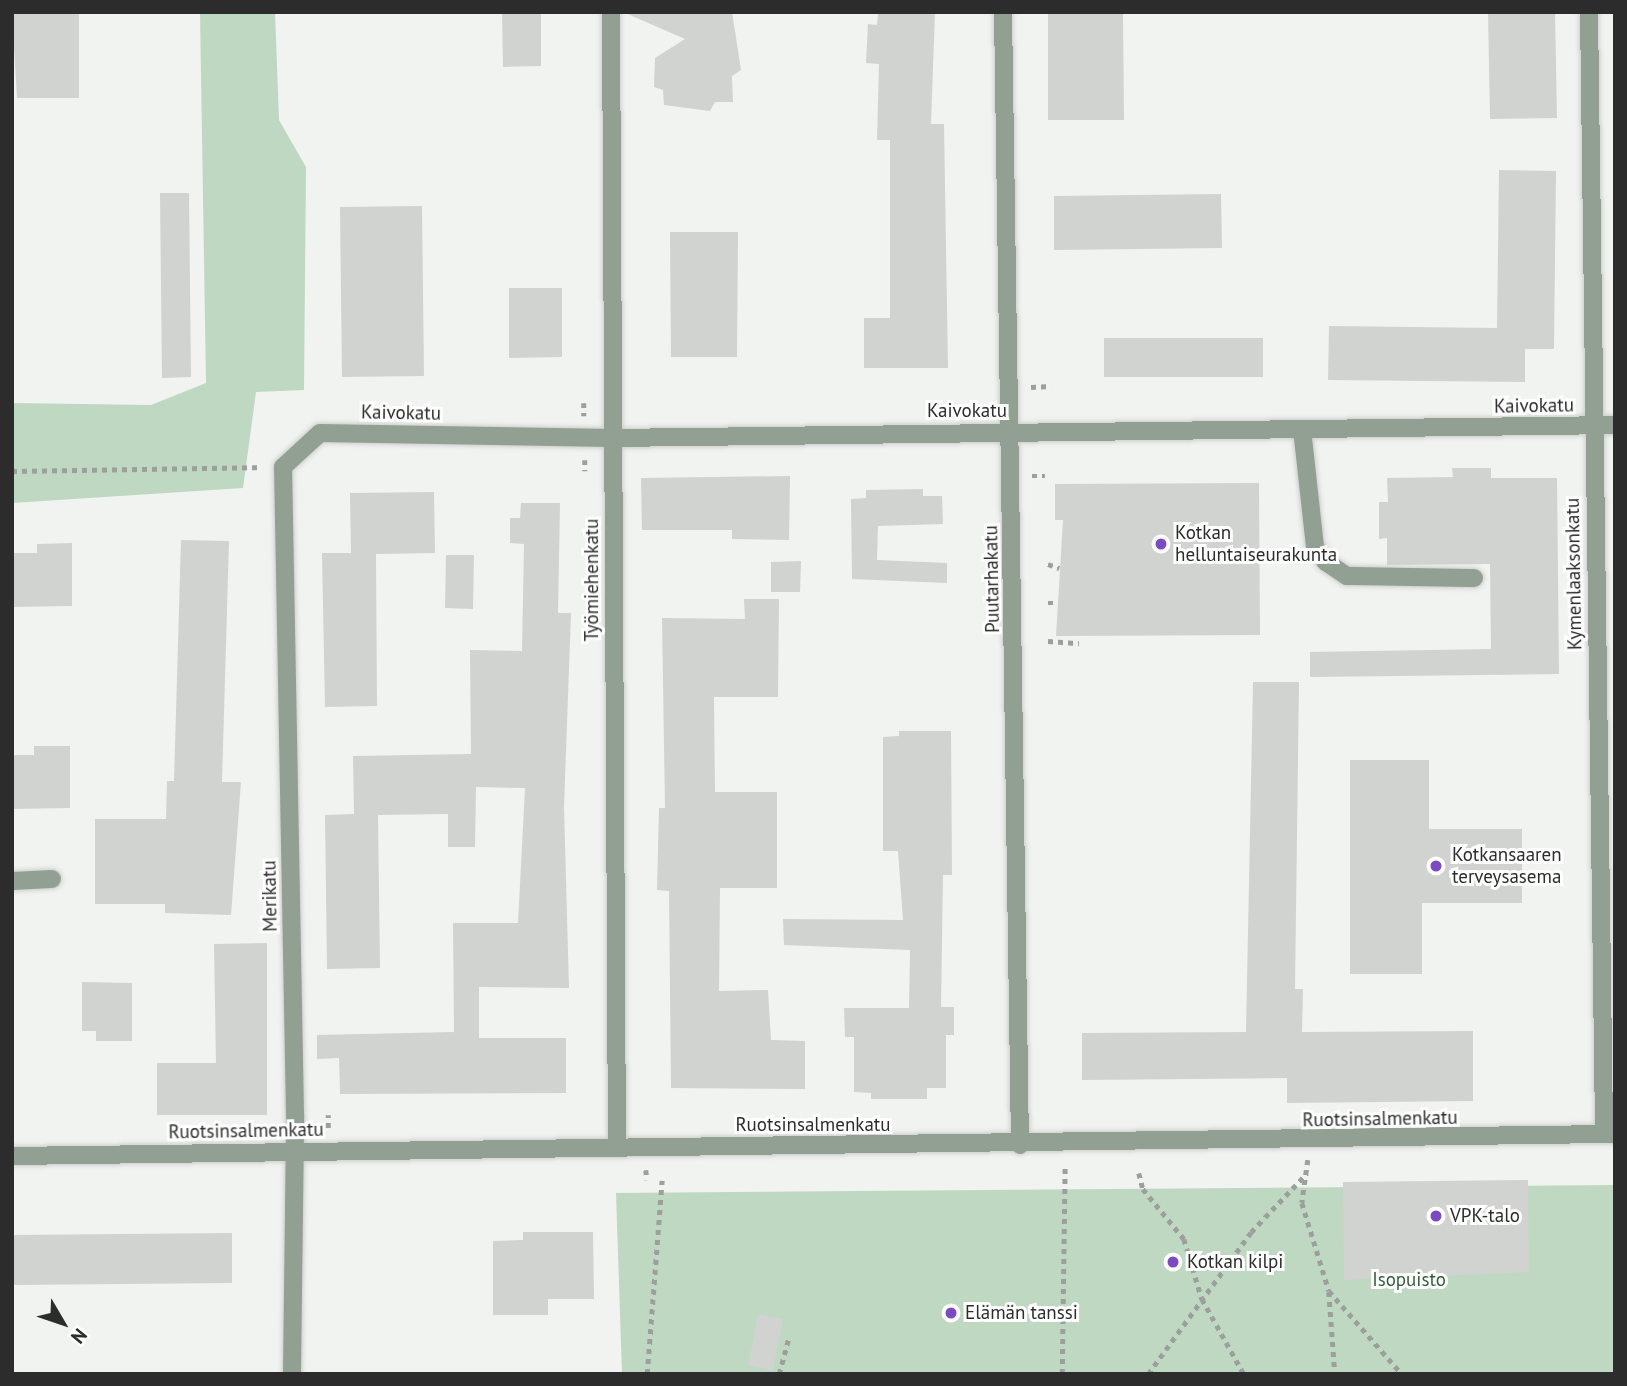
<!DOCTYPE html>
<meta charset="utf-8">
<style>
body{margin:0}
#map{position:relative;width:1627px;height:1386px;overflow:hidden;background:#f0f3f0;font-family:"PT Sans",sans-serif}
div>[style]{position:absolute}
.green>*{inset:0;background:#bfd8c2}
.building>*{inset:0;background:#d0d3d0}
.path>*{height:4.5px;margin-top:-2.25px;transform-origin:0;background:repeating-linear-gradient(90deg,#9d9f9d 0 5px,transparent 0 10px)}
.roads{filter:drop-shadow(0 0 2px #cdcfcd) drop-shadow(0 0 2px #cdcfcd)}
.minor>*{height:18px;margin:-9px;padding:0 9px;transform-origin:9px;border-radius:9px;background:#929f93}
.dots>*{width:19px;height:19px;translate:-50% -50%;box-sizing:border-box;border:4px solid #fff;border-radius:50%}
span{translate:-50% -50%;white-space:nowrap;text-align:center;line-height:1.15;-webkit-text-stroke:6px #fff;paint-order:stroke}
.street-label{font-size:19px;color:#2b2c2b}
.poi-label{font-size:19px;color:#2b2c2b}
.left{translate:0 -50%;text-align:left}
.park-label{font-size:19px;color:#315f3b}
.frame{position:absolute;inset:0;border:14px solid #2b2c2b;pointer-events:none}
.north{position:absolute;left:28px;top:1288px;width:70px;height:70px;-webkit-text-stroke:5px #fff;paint-order:stroke;rotate:129deg;font-size:19px;font-weight:700;line-height:28px;text-align:center;color:#2b2c2b}
.north::after{content:'';display:block;margin:auto;width:24px;height:32px;background:#2b2c2b;clip-path:polygon(50% 0,100% 100%,50% 72%,0 100%)}
</style>
<div id="map">
<div class="green">
<div style="clip-path:polygon(200px 12px,275px 12px,279px 120px,306px 167px,304px 390px,256px 392px,243px 488px,12px 503px,12px 403px,151px 405px,206px 383px)"></div>
<div style="clip-path:polygon(1615px 1185px,1615px 1374px,622px 1374px,616px 1193px)"></div>
</div>
<div class="building">
<div style="clip-path:polygon(12px 12px,79px 12px,79px 98px,17px 98px)"></div>
<div style="clip-path:polygon(502px 12px,541px 12px,541px 66px,503px 67px)"></div>
<div style="clip-path:polygon(623px 12px,732px 12px,741px 70px,732px 76px,733px 102px,715px 102px,710px 111px,664px 105px,663px 90px,654px 87px,655px 58px,685px 39px)"></div>
<div style="clip-path:polygon(878px 12px,935px 12px,931px 124px,944px 124px,948px 368px,864px 368px,864px 318px,890px 318px,890px 140px,877px 140px,879px 64px,866px 63px,868px 24px,877px 25px)"></div>
<div style="clip-path:polygon(1048px 12px,1123px 12px,1124px 120px,1048px 120px)"></div>
<div style="clip-path:polygon(1488px 12px,1555px 12px,1557px 118px,1490px 119px)"></div>
<div style="clip-path:polygon(1499px 170px,1556px 171px,1554px 349px,1525px 349px,1525px 382px,1328px 380px,1329px 326px,1497px 328px)"></div>
<div style="clip-path:polygon(160px 193px,189px 193px,191px 377px,162px 378px)"></div>
<div style="clip-path:polygon(1221px 194px,1222px 248px,1054px 250px,1054px 196px)"></div>
<div style="clip-path:polygon(422px 206px,424px 376px,342px 377px,340px 207px)"></div>
<div style="clip-path:polygon(670px 232px,738px 232px,737px 357px,671px 357px)"></div>
<div style="clip-path:polygon(509px 288px,562px 288px,562px 357px,509px 358px)"></div>
<div style="clip-path:polygon(1104px 338px,1263px 338px,1263px 377px,1104px 377px)"></div>
<div style="clip-path:polygon(1452px 468px,1491px 468px,1491px 478px,1557px 478px,1559px 674px,1310px 677px,1310px 652px,1491px 649px,1490px 564px,1387px 565px,1387px 538px,1379px 539px,1379px 502px,1388px 502px,1387px 478px,1453px 477px)"></div>
<div style="clip-path:polygon(790px 476px,789px 540px,732px 539px,732px 530px,642px 530px,641px 478px)"></div>
<div style="clip-path:polygon(1259px 483px,1260px 635px,1056px 636px,1063px 520px,1055px 520px,1055px 484px)"></div>
<div style="clip-path:polygon(923px 489px,923px 496px,942px 496px,943px 524px,878px 526px,877px 560px,947px 563px,947px 583px,852px 579px,851px 499px,866px 498px,866px 490px)"></div>
<div style="clip-path:polygon(434px 492px,435px 553px,376px 554px,377px 706px,325px 707px,322px 553px,351px 553px,350px 493px)"></div>
<div style="clip-path:polygon(521px 503px,560px 503px,558px 613px,571px 613px,564px 807px,569px 988px,479px 987px,479px 1038px,566px 1038px,566px 1093px,340px 1094px,339px 1058px,317px 1059px,317px 1035px,454px 1032px,453px 923px,518px 923px,525px 788px,476px 787px,475px 847px,448px 847px,448px 814px,378px 815px,380px 968px,327px 969px,325px 815px,354px 814px,353px 756px,471px 754px,470px 650px,522px 651px,524px 544px,510px 543px,510px 518px,520px 518px)"></div>
<div style="clip-path:polygon(181px 540px,229px 541px,222px 782px,241px 782px,231px 915px,165px 913px,165px 904px,95px 904px,95px 819px,166px 819px,167px 781px,174px 781px)"></div>
<div style="clip-path:polygon(72px 543px,72px 606px,12px 607px,12px 553px,37px 553px,37px 544px)"></div>
<div style="clip-path:polygon(446px 555px,474px 555px,473px 609px,445px 608px)"></div>
<div style="clip-path:polygon(801px 561px,800px 592px,771px 592px,771px 562px)"></div>
<div style="clip-path:polygon(744px 599px,779px 599px,778px 697px,714px 697px,715px 792px,777px 792px,777px 888px,720px 888px,719px 991px,768px 990px,771px 1040px,805px 1041px,805px 1089px,671px 1088px,669px 891px,657px 890px,659px 808px,665px 808px,662px 618px,745px 619px)"></div>
<div style="clip-path:polygon(1253px 682px,1299px 682px,1295px 989px,1303px 989px,1302px 1032px,1473px 1031px,1473px 1101px,1287px 1103px,1287px 1078px,1082px 1080px,1082px 1033px,1246px 1032px)"></div>
<div style="clip-path:polygon(899px 731px,951px 731px,952px 875px,943px 875px,941px 1007px,954px 1007px,954px 1035px,946px 1035px,946px 1088px,927px 1088px,927px 1099px,871px 1099px,871px 1093px,854px 1092px,854px 1037px,845px 1037px,844px 1008px,909px 1008px,910px 950px,784px 945px,783px 919px,903px 920px,898px 851px,883px 851px,883px 737px,899px 736px)"></div>
<div style="clip-path:polygon(34px 746px,70px 746px,70px 808px,12px 809px,12px 755px,34px 755px)"></div>
<div style="clip-path:polygon(1350px 760px,1429px 760px,1429px 829px,1522px 829px,1522px 903px,1422px 903px,1422px 974px,1350px 974px)"></div>
<div style="clip-path:polygon(267px 943px,267px 1115px,157px 1115px,157px 1063px,216px 1063px,214px 944px)"></div>
<div style="clip-path:polygon(82px 982px,132px 983px,132px 1041px,96px 1041px,96px 1031px,82px 1031px)"></div>
<div style="clip-path:polygon(1528px 1180px,1529px 1272px,1344px 1280px,1343px 1182px)"></div>
<div style="clip-path:polygon(523px 1232px,593px 1232px,594px 1299px,548px 1299px,548px 1315px,493px 1315px,493px 1241px,523px 1240px)"></div>
<div style="clip-path:polygon(232px 1233px,232px 1283px,12px 1285px,12px 1235px)"></div>
<div style="clip-path:polygon(758px 1314px,783px 1319px,773px 1370px,748px 1366px)"></div>
</div>
<div class="path">
<div style="left:1031px;top:387px;width:20px;rotate:-3deg"></div>
<div style="left:584px;top:403px;width:13px;rotate:90deg"></div>
<div style="left:585px;top:460px;width:11px;rotate:90deg"></div>
<div style="left:12px;top:471px;width:248px;rotate:-0.9deg"></div>
<div style="left:1032px;top:476px;width:13px"></div>
<div style="left:1048px;top:564px;width:12px;rotate:20deg"></div>
<div style="left:1048px;top:603px;width:7px"></div>
<div style="left:1048px;top:641px;width:31px;rotate:4deg"></div>
<div style="left:328px;top:1128px;width:13px;rotate:-90deg"></div>
<div style="left:1308px;top:1160px;width:43px;rotate:97.9deg"></div>
<div style="left:1302px;top:1203px;width:92px;rotate:72.9deg"></div>
<div style="left:1329px;top:1291px;width:111px;rotate:48.7deg"></div>
<div style="left:646px;top:1170px;width:10px;rotate:84deg"></div>
<div style="left:1139px;top:1173px;width:16px;rotate:76deg"></div>
<div style="left:1143px;top:1189px;width:65px;rotate:50.6deg"></div>
<div style="left:1184px;top:1239px;width:63px;rotate:73.3deg"></div>
<div style="left:1202px;top:1299px;width:86px;rotate:60.8deg"></div>
<div style="left:1329px;top:1292px;width:82px;rotate:85.8deg"></div>
<div style="left:647px;top:1374px;width:194px;rotate:-85.6deg"></div>
<div style="left:779px;top:1374px;width:35px;rotate:-75deg"></div>
<div style="left:1062px;top:1374px;width:210px;rotate:-89.2deg"></div>
<div style="left:1148px;top:1374px;width:175px;rotate:-54deg"></div>
<div style="left:1251px;top:1232px;width:81px;rotate:-46.5deg"></div>
</div>
<div class="roads">
<div class="minor">
<div style="left:611px;top:12px;width:1136px;rotate:89.7deg"></div>
<div style="left:1003px;top:12px;width:1133px;rotate:89.14deg"></div>
<div style="left:1589px;top:12px;width:1122px;rotate:89.23deg"></div>
<div style="left:1302px;top:429px;width:119px;rotate:83.7deg"></div>
<div style="left:1315px;top:547px;width:19px;rotate:54deg"></div>
<div style="left:1326px;top:562px;width:25px;rotate:34deg"></div>
<div style="left:1347px;top:576px;width:127px;rotate:0.9deg"></div>
<div style="left:12px;top:881px;width:40px;rotate:-2.9deg"></div>
<div style="left:12px;top:1156px;width:1603px;rotate:-0.79deg"></div>
<div style="left:292px;top:1374px;width:260px;rotate:-89.3deg"></div>
<div style="left:295px;top:1114px;width:647px;rotate:-91.06deg"></div>
<div style="left:283px;top:467px;width:50px;rotate:-42.6deg"></div>
<div style="left:320px;top:433px;width:292px;rotate:1deg"></div>
<div style="left:612px;top:438px;width:1003px;rotate:-0.74deg"></div>
</div>
</div>
<div class="dots">
<div style="left:1161px;top:544px;background:#7c4bc3"></div>
<div style="left:1436px;top:866px;background:#7c4bc3"></div>
<div style="left:1436px;top:1216px;background:#7c4bc3"></div>
<div style="left:1173px;top:1262px;background:#7c4bc3"></div>
<div style="left:951px;top:1313px;background:#7c4bc3"></div>
</div>
<div class="street-label">
<span style="left:1534px;top:406px;rotate:-1deg">Kaivokatu</span>
<span style="left:967px;top:411px">Kaivokatu</span>
<span style="left:401px;top:413px;rotate:1deg">Kaivokatu</span>
<span style="left:1574px;top:574px;rotate:-91deg">Kymenlaaksonkatu</span>
<span style="left:992px;top:579px;rotate:-91deg">Puutarhakatu</span>
<span style="left:592px;top:580px;rotate:-90deg">Työmiehenkatu</span>
<span style="left:270px;top:896px;rotate:-91deg">Merikatu</span>
<span style="left:1380px;top:1119px;rotate:-1deg">Ruotsinsalmenkatu</span>
<span style="left:813px;top:1125px">Ruotsinsalmenkatu</span>
<span style="left:246px;top:1131px;rotate:-1deg">Ruotsinsalmenkatu</span>
</div>
<div class="poi-label">
<span class="left" style="left:1175px;top:544px">Kotkan<br>helluntaiseurakunta</span>
<span class="left" style="left:1452px;top:866px">Kotkansaaren<br>terveysasema</span>
<span class="left" style="left:1450px;top:1216px">VPK-talo</span>
<span class="left" style="left:1187px;top:1262px">Kotkan kilpi</span>
<span class="left" style="left:965px;top:1313px">Elämän tanssi</span>
</div>
<div class="park-label">
<span style="left:1409px;top:1280px">Isopuisto</span>
</div>
<div class="frame"></div>
<div class="north">N</div>
</div>
